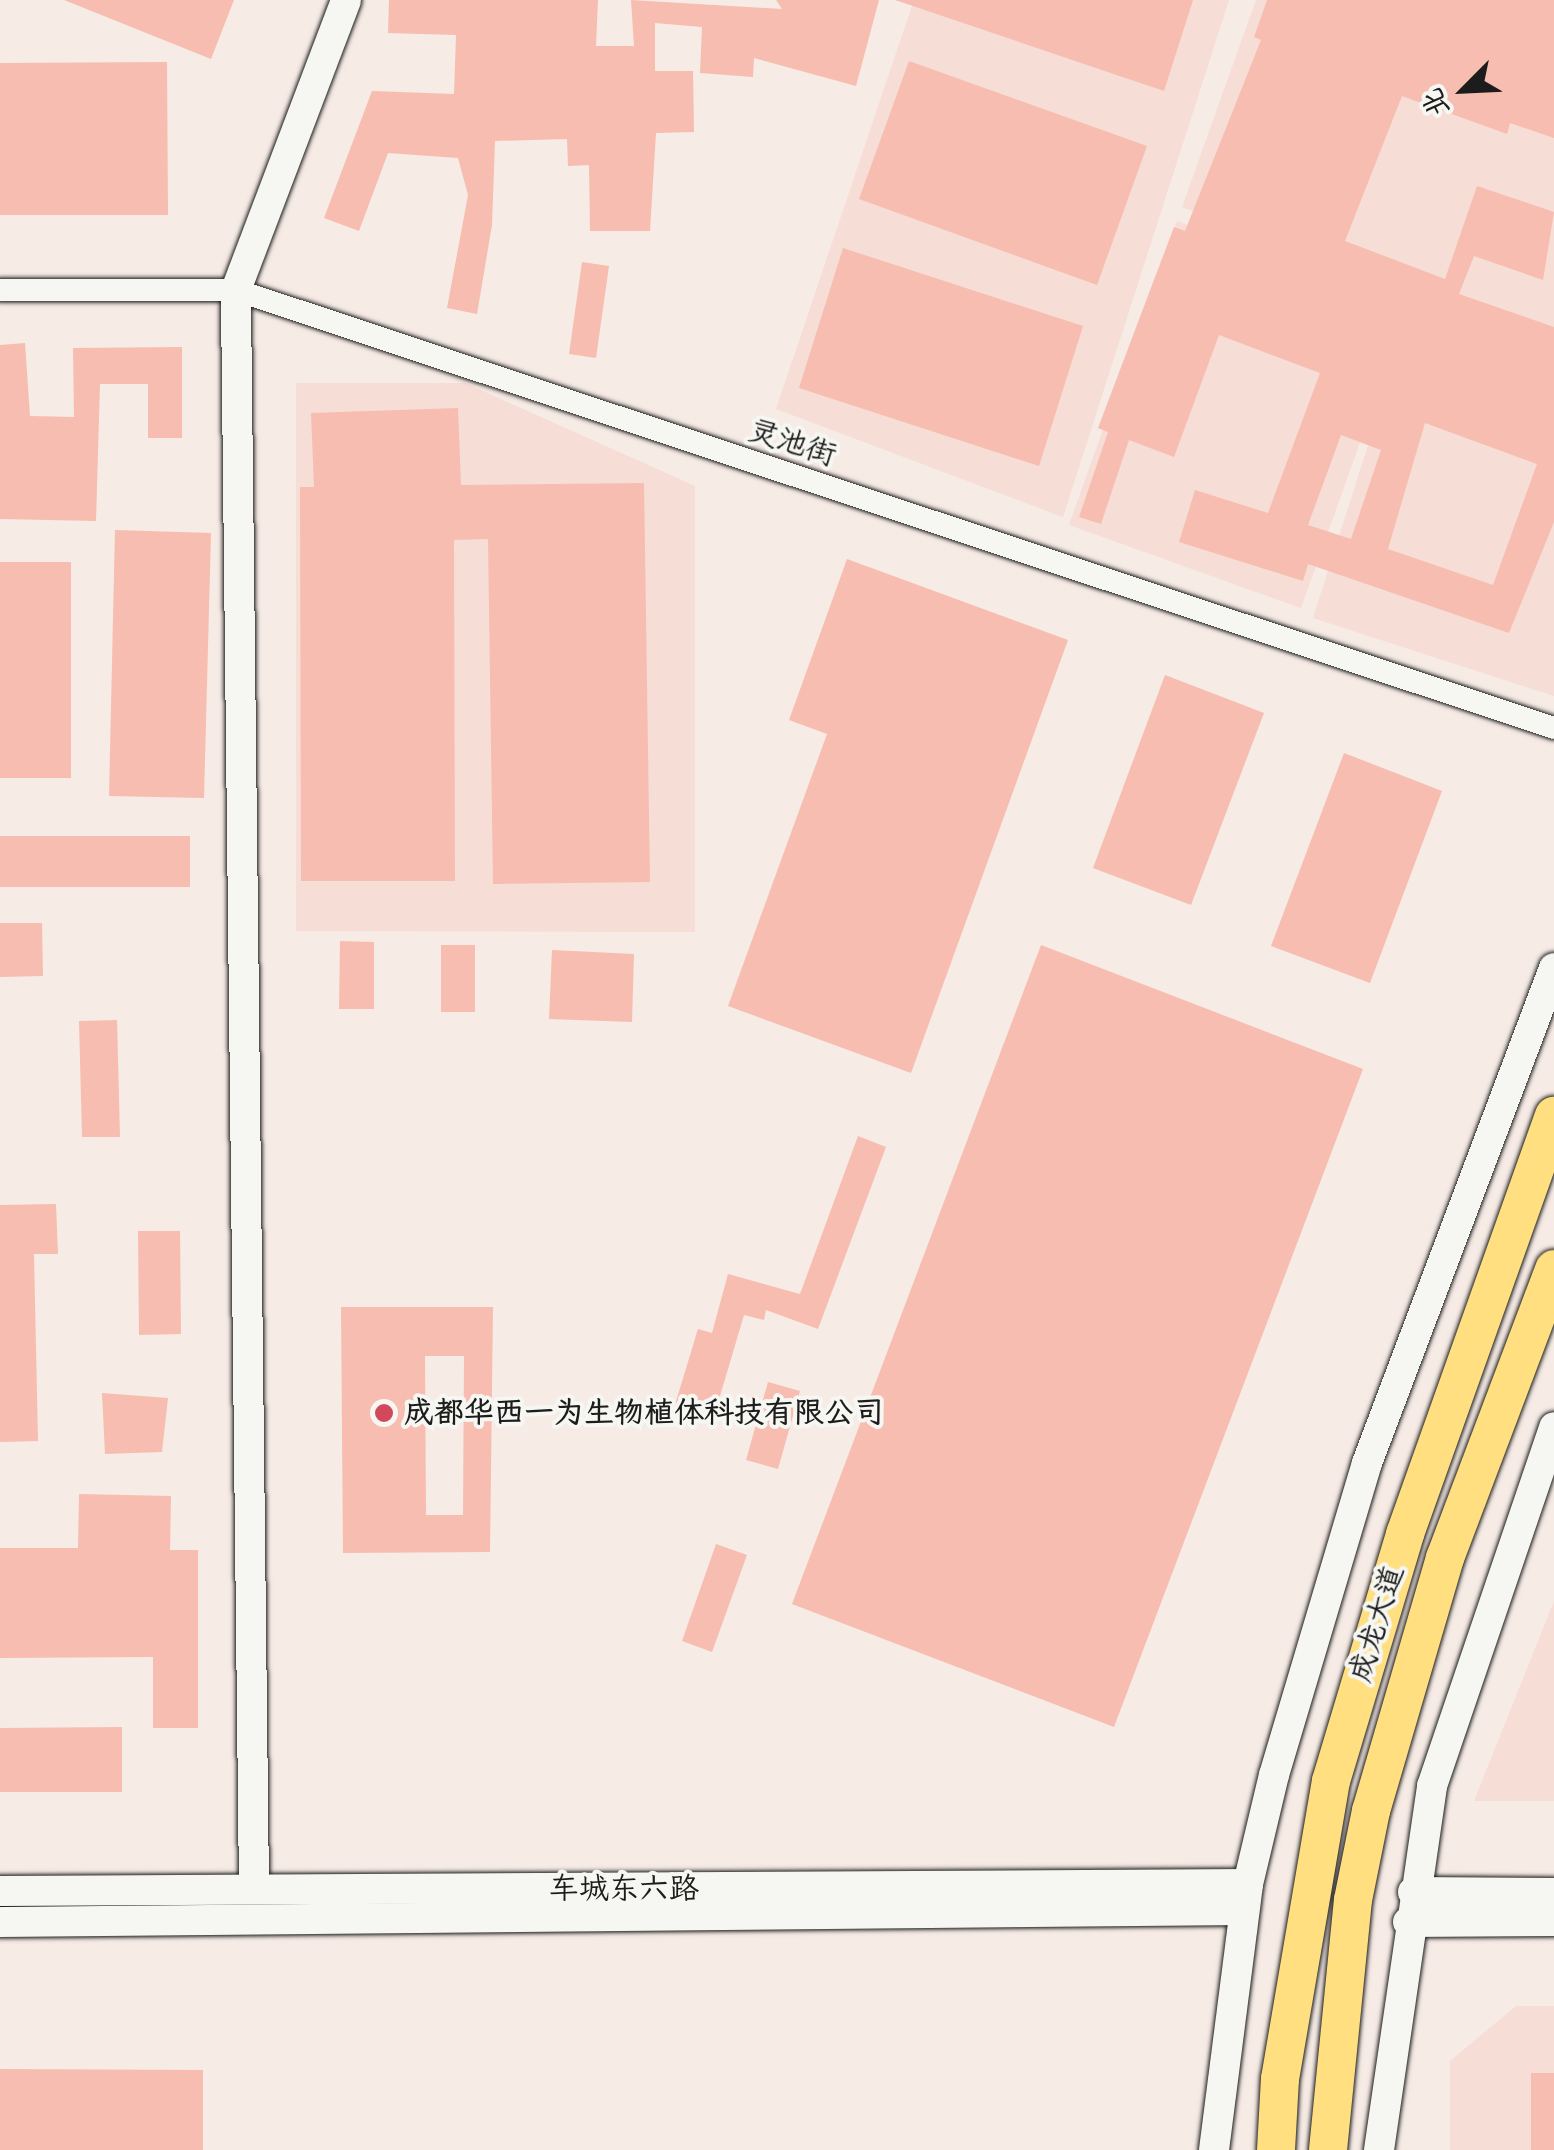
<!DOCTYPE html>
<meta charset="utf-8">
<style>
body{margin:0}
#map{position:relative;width:1554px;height:2150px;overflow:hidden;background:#f6ebe5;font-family:Pangolin,"LXGW WenKai TC",sans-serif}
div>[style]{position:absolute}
.built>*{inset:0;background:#f6ddd5}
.building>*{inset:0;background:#f7bdb0}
.roads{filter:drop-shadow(0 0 2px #1c1c1c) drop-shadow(0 0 2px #1c1c1c)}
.minor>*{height:22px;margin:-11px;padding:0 11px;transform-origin:11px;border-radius:11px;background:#f6f6f2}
.tertiary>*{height:30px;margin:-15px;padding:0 15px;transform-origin:15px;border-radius:15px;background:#f6f6f2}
.trunk>*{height:38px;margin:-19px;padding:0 19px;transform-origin:19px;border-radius:19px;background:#ffdf80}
.dots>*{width:28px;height:28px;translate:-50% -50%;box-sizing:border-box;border:5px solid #f6f6f2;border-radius:50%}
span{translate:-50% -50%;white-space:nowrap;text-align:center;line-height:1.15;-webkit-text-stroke:8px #f6f6f2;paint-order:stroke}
.street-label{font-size:30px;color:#1c1c1c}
.poi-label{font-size:30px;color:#1c1c1c;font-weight:700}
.left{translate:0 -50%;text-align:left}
.north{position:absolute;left:1414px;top:40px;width:100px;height:100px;-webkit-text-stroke:8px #f6f6f2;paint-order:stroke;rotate:246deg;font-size:28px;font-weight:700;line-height:40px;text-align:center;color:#1c1c1c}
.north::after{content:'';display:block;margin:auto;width:35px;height:45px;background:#1c1c1c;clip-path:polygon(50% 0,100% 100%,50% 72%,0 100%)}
</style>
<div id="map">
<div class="built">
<div style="clip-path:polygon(914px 0,1229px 0,1063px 517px,776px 409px)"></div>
<div style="clip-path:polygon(1256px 0,1554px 0,1554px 342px,1182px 207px)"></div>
<div style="clip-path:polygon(1177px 221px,1409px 305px,1301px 608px,1069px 525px)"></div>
<div style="clip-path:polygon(1407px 323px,1554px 371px,1554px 696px,1313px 618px)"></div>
<div style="clip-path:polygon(296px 383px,465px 383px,695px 486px,695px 932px,296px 931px)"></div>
<div style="clip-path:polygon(1554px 1601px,1554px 1801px,1474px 1801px)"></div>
<div style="clip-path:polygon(1516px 2006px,1554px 2006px,1554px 2150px,1450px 2150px,1450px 2061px)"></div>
</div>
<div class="building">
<div style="clip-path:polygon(64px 0,234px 0,211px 59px)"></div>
<div style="clip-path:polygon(389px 0,598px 0,596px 46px,634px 46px,631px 0,782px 9px,776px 0,879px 0,856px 86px,754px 58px,753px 77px,700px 73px,702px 27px,655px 23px,655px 71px,693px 71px,694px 132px,656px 133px,650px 231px,590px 231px,589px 165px,568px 166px,567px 139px,495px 141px,492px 225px,477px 314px,447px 308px,468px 195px,458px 158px,388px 153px,359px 231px,324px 218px,372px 91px,454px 94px,456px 35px,388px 33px)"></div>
<div style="clip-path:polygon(895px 0,1193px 0,1164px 91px)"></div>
<div style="clip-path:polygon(evenodd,1267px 0,1554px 0,1554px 138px,1510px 123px,1507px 134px,1402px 96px,1345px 241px,1445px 279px,1477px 186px,1554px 212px,1543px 280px,1474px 256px,1459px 294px,1554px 327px,1554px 522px,1509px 633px,1308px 564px,1303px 581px,1179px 542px,1195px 490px,1268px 513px,1320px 373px,1219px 335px,1174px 457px,1129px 440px,1101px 524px,1079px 517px,1108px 432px,1098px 428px,1174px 227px,1185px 231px,1261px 40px,1254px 37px,1267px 0,1425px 423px,1537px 464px,1493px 585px,1388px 549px,1425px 423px,1267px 0,1341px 435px,1381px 450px,1351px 539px,1308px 525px,1341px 435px)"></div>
<div style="clip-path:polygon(909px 61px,1147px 146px,1097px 285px,859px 199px)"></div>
<div style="clip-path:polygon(167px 62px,168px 215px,0 215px,0 63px)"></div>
<div style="clip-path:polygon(843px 248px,1083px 326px,1039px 466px,799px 388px)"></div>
<div style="clip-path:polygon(582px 262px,609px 266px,596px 358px,569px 354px)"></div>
<div style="clip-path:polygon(25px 343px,30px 416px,74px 417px,73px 348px,182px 347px,182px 438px,148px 438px,148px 384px,100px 384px,96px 521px,0 519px,0 345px)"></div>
<div style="clip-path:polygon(458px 408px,461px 485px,644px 483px,650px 882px,493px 884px,488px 539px,454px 540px,455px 881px,301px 881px,300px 487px,314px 487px,311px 413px)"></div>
<div style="clip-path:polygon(115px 530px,211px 533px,204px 798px,109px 796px)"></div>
<div style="clip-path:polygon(847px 559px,1068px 640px,911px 1073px,728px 1006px,827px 734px,789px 720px)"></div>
<div style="clip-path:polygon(0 562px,71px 562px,71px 778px,0 778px)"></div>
<div style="clip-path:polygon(1165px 675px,1264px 713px,1191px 905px,1093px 868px)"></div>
<div style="clip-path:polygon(1344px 753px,1442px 791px,1370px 983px,1271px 946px)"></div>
<div style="clip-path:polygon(0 836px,190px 836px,190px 887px,0 887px)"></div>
<div style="clip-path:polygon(0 923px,42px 923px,43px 976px,0 977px)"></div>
<div style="clip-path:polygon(340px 941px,374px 942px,374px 1009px,339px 1009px)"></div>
<div style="clip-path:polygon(441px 945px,475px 945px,475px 1012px,441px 1012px)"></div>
<div style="clip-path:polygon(1041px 945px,1363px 1069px,1114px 1727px,792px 1604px)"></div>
<div style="clip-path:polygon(552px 950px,634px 954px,632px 1022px,549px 1019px)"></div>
<div style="clip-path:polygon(117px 1020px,120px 1137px,82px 1137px,79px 1021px)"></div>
<div style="clip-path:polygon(858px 1136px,886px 1147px,818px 1329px,766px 1310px,764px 1320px,744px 1315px,712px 1423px,673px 1411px,698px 1329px,712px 1333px,728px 1274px,800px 1294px)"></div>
<div style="clip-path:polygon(56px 1204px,58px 1254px,34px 1254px,38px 1441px,0 1442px,0 1205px)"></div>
<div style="clip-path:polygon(138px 1231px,180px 1231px,181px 1334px,139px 1335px)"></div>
<div style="clip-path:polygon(evenodd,341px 1307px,493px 1307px,490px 1552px,343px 1553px,341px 1307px,425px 1356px,464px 1356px,463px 1515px,426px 1515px,425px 1356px)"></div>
<div style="clip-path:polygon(768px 1382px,800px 1391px,778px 1469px,746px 1460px)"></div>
<div style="clip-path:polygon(102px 1393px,168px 1398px,162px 1452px,105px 1454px)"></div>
<div style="clip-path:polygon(79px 1494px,171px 1496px,170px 1550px,198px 1550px,198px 1728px,153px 1728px,153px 1657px,0 1658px,0 1548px,78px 1548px)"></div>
<div style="clip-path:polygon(716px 1544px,747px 1555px,712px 1652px,682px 1641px)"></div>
<div style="clip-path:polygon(122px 1727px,122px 1792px,0 1792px,0 1728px)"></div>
<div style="clip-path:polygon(0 2069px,203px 2070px,203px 2150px,0 2150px)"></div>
<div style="clip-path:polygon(1531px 2073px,1554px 2073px,1554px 2150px,1531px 2150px)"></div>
</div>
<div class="roads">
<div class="minor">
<div style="left:0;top:290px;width:236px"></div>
<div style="left:236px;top:290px;width:1389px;rotate:18.38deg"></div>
</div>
<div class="tertiary">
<div style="left:254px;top:1888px;width:1598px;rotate:-90.65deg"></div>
<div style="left:236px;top:290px;width:310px;rotate:-69.2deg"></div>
<div style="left:0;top:1891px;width:1248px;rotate:-0.32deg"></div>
<div style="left:1413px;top:1892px;width:141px;rotate:0.4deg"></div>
<div style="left:0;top:1922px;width:1244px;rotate:-0.55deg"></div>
<div style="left:1408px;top:1922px;width:146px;rotate:-0.4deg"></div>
<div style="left:1214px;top:2150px;width:268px;rotate:-82.7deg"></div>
<div style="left:1248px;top:1884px;width:112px;rotate:-76.6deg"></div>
<div style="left:1274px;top:1775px;width:326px;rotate:-73.4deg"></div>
<div style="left:1367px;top:1463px;width:529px;rotate:-69.3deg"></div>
<div style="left:1379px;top:2150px;width:368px;rotate:-81.7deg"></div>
<div style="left:1432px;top:1786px;width:379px;rotate:-71.2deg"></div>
</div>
<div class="trunk">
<div style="left:1276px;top:2150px;width:71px;rotate:-86.8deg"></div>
<div style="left:1280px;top:2079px;width:302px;rotate:-80.3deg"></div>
<div style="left:1331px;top:1781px;width:258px;rotate:-73.3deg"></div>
<div style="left:1405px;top:1534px;width:444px;rotate:-70.4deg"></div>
<div style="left:1328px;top:2150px;width:251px;rotate:-84.3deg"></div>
<div style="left:1353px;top:1900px;width:91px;rotate:-78.6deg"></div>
<div style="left:1371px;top:1811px;width:264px;rotate:-73.7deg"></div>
<div style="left:1445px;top:1558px;width:309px;rotate:-69.3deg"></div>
</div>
</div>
<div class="dots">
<div style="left:384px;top:1413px;background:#d1495b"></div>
</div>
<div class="street-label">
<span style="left:792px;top:443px;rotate:18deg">灵池街</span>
<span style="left:1377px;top:1624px;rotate:-73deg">成龙大道</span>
<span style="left:624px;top:1889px">车城东六路</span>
</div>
<div class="poi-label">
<span class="left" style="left:404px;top:1413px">成都华西一为生物植体科技有限公司</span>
</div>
<div class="north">北</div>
</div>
